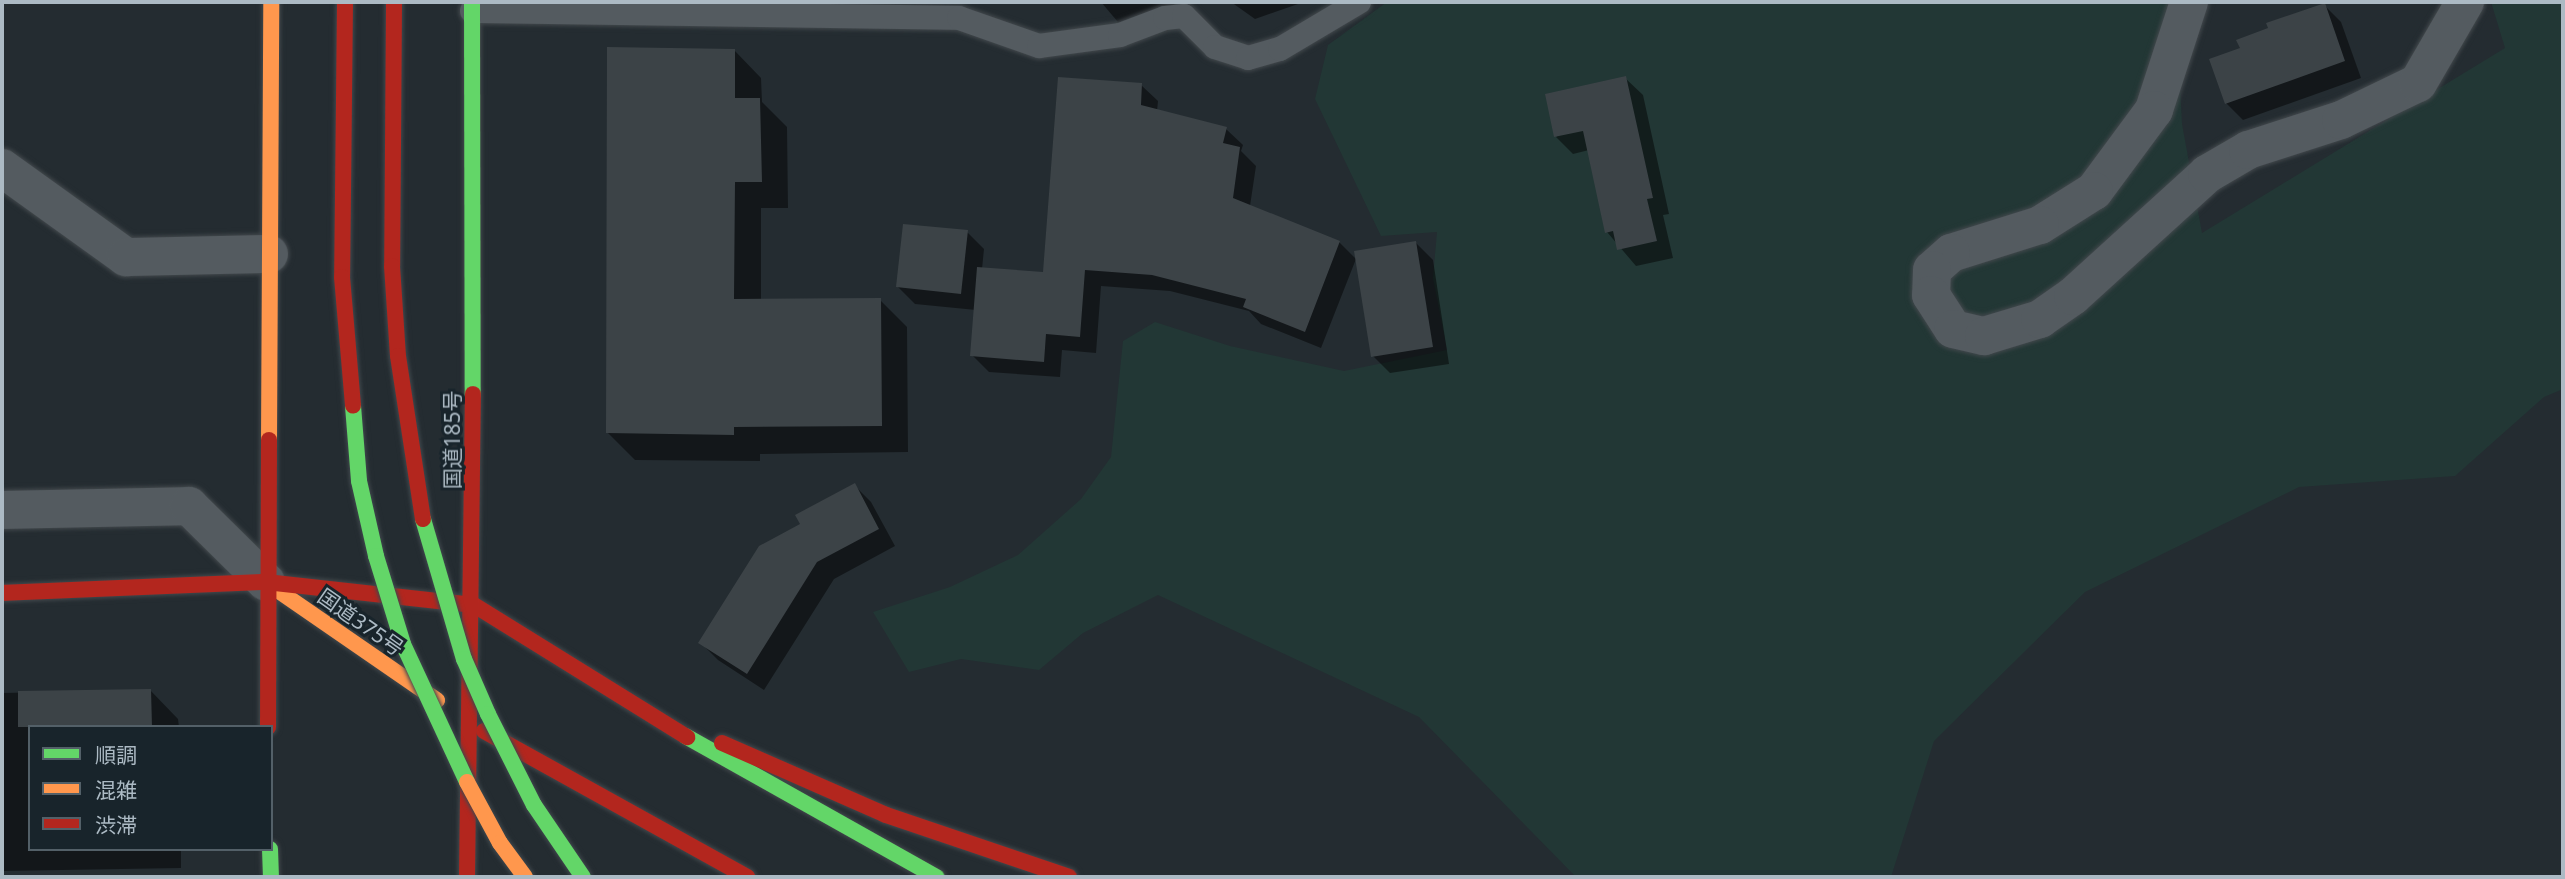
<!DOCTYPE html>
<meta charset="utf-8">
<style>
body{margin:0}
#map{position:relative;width:2565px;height:879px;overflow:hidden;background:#242c31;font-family:"Noto Sans","Noto Sans JP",sans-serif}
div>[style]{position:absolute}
.green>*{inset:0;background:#223735}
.shadow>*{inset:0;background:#0007}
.building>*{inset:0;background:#3c4347}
.roads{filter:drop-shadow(0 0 2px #42484c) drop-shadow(0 0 2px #42484c)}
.lane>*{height:24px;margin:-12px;padding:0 12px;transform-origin:12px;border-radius:12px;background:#545b60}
.street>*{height:38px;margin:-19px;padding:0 19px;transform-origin:19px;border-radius:19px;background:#545b60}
.fast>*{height:16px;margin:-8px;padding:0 8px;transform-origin:8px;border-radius:8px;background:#63d668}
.slow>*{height:16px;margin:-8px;padding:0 8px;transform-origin:8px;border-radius:8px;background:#ff974d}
.jam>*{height:16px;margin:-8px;padding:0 8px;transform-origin:8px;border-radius:8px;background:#b3261e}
.bridges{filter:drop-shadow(0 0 2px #40484d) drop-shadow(0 0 2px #40484d)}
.fast-bridge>*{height:16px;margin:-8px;padding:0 8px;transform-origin:8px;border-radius:8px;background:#63d668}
.slow-bridge>*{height:16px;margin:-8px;padding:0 8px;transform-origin:8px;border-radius:8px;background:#ff974d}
.jam-bridge>*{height:16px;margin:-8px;padding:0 8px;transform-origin:8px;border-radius:8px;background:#b3261e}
span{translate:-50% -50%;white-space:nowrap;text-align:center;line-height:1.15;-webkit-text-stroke:6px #18242b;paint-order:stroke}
.street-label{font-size:21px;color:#acbac4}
.frame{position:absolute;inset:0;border:4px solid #acbac4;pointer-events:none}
.legend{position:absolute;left:28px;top:725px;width:245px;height:126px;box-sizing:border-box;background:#18242b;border:2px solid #536068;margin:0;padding:9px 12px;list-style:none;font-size:21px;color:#acbac4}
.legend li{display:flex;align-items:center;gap:14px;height:35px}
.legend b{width:35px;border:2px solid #536068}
</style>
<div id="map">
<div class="green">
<div style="clip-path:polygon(1387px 2px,2176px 2px,2182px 124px,2202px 233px,2505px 48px,2491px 2px,2563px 2px,2563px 389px,2544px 397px,2455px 476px,2299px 487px,2085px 592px,1934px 741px,1891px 877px,1576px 877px,1419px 717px,1158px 595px,1083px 633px,1039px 670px,961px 659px,909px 672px,873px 612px,950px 587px,1018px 555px,1081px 499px,1111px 457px,1123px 341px,1155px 322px,1230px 346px,1344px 371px,1447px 350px,1433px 278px,1437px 232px,1381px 236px,1315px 99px,1328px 45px)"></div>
</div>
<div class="shadow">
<div style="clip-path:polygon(1101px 2px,1180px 2px,1123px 28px)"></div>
<div style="clip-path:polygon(1231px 2px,1297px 2px,1298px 4px,1255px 19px)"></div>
<div style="clip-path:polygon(2324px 5px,2341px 22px,2361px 78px,2243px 120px,2226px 103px,2242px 49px)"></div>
<div style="clip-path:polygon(734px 50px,761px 78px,762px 102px,787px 127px,788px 208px,761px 208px,761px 301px,880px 300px,907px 327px,908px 452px,760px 454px,760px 461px,635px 460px,608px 433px)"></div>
<div style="clip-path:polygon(1625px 78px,1643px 95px,1669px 214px,1663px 215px,1673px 258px,1636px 266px,1607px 232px,1589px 150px,1573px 154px,1556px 137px)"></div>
<div style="clip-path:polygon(1141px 85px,1158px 101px,1157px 111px,1226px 129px,1243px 145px,1241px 151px,1256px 166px,1250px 206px,1339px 242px,1356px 259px,1321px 348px,1261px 324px,1249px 311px,1170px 291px,1101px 286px,1096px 353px,1062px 350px,1060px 377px,989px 372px,972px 355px,976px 310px,915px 304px,898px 287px,967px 232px,984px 249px,982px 269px,1045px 274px)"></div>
<div style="clip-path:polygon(1416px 243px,1433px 260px,1449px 364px,1390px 373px,1373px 356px)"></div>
<div style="clip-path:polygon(854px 485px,871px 502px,895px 546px,834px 579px,764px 690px,718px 660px,701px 643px,803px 525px)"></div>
<div style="clip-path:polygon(150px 690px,178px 719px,179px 727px,30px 727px,30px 849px,181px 849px,181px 868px,2px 871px,2px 693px)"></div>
</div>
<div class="building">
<div style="clip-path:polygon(2325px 3px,2345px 61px,2225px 104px,2209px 59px,2240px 48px,2236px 40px,2268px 28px,2266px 23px)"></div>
<div style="clip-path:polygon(607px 47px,735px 49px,735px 98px,760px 98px,762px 182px,735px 182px,734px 299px,881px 298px,882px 426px,734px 427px,734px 435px,606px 433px)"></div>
<div style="clip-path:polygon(1626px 76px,1653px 198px,1647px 199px,1657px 241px,1617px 250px,1613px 231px,1605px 233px,1583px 131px,1554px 137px,1545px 94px)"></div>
<div style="clip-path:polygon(1058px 77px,1142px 83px,1141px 105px,1227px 127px,1223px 143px,1240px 147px,1233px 198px,1340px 241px,1305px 332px,1243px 307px,1246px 299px,1152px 275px,1085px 270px,1080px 337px,1046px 334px,1044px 362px,970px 356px,977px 267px,1043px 272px)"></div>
<div style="clip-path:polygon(903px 224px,968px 230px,961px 294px,896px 287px)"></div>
<div style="clip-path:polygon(1416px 241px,1433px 347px,1371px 357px,1354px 251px)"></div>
<div style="clip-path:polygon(855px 483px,879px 529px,817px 562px,747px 674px,698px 643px,759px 546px,800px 524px,795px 515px)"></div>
<div style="clip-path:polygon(151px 689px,152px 727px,18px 727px,18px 691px)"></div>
</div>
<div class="roads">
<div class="lane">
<div style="left:472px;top:11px;width:487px;rotate:0.8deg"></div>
<div style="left:959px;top:18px;width:85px;rotate:19.3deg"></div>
<div style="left:1039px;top:46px;width:82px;rotate:-7.7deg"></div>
<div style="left:1120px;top:35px;width:48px;rotate:-20.7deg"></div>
<div style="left:1165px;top:18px;width:19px;rotate:-6deg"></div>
<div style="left:1184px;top:16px;width:44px;rotate:45deg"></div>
<div style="left:1215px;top:47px;width:35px;rotate:18deg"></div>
<div style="left:1248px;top:58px;width:33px;rotate:-16deg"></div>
<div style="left:1280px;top:49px;width:92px;rotate:-30.7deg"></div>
</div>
<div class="street">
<div style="left:2189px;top:2px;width:114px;rotate:108deg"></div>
<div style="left:2154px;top:110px;width:101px;rotate:126.5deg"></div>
<div style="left:2094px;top:191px;width:64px;rotate:147.8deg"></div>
<div style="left:2040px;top:225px;width:93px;rotate:162.5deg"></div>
<div style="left:1951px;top:253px;width:25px;rotate:138deg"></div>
<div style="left:1932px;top:270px;width:25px;rotate:92deg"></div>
<div style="left:1931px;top:295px;width:40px;rotate:57.1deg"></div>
<div style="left:1953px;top:329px;width:32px;rotate:13deg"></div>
<div style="left:1984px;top:336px;width:59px;rotate:-16.9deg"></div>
<div style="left:2040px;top:319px;width:40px;rotate:-34.9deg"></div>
<div style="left:2073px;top:296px;width:181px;rotate:-42.3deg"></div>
<div style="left:2207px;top:174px;width:48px;rotate:-30.3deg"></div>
<div style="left:2248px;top:150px;width:98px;rotate:-17.9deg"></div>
<div style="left:2341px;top:120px;width:85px;rotate:-25.7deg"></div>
<div style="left:2418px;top:83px;width:94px;rotate:-59.9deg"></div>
<div style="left:2px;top:168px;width:153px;rotate:35.7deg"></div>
<div style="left:126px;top:257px;width:143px;rotate:-1.2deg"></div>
<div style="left:2px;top:510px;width:187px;rotate:-1.2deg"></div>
<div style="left:189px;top:506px;width:108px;rotate:44.6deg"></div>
</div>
<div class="fast">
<div style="left:472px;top:2px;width:392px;rotate:89.9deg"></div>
<div style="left:687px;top:737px;width:286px;rotate:29.3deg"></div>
<div style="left:270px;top:849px;width:28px;rotate:88deg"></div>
</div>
<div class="slow">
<div style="left:269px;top:440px;width:438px;rotate:-89.7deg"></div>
<div style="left:270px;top:585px;width:203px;rotate:34.6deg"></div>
</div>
<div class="jam">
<div style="left:266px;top:582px;width:209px;rotate:6.3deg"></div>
<div style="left:474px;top:605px;width:251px;rotate:31.8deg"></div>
<div style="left:2px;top:593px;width:264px;rotate:-2.4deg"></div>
<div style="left:268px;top:727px;width:287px;rotate:-89.8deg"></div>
<div style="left:484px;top:731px;width:301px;rotate:29deg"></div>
<div style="left:722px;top:743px;width:179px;rotate:23.7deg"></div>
<div style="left:886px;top:815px;width:193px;rotate:18.7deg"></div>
<div style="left:467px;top:877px;width:483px;rotate:-89.3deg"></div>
</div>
</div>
<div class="bridges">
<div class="fast-bridge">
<div style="left:353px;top:406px;width:75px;rotate:85.4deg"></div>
<div style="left:359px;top:481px;width:77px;rotate:77.2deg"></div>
<div style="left:376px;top:556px;width:92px;rotate:72.9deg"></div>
<div style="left:403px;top:644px;width:152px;rotate:65.1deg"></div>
<div style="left:423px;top:519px;width:146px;rotate:73.7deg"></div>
<div style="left:464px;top:659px;width:60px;rotate:66.4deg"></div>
<div style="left:488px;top:714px;width:102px;rotate:63.2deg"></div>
<div style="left:534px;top:805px;width:87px;rotate:55.8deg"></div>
</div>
<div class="slow-bridge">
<div style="left:467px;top:782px;width:69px;rotate:61.6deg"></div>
<div style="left:500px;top:843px;width:42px;rotate:53.7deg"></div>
</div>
<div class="jam-bridge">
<div style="left:345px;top:2px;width:275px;rotate:90.6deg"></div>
<div style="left:342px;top:277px;width:129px;rotate:85.1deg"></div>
<div style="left:394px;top:2px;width:264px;rotate:90.4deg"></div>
<div style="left:392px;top:266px;width:90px;rotate:86.2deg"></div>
<div style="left:398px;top:356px;width:165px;rotate:81.3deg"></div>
</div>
</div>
<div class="street-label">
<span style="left:452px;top:440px;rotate:-90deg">国道185号</span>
<span style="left:361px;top:622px;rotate:35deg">国道375号</span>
</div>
<div class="frame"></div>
<ul class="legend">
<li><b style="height:9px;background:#63d668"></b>順調</li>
<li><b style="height:9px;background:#ff974d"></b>混雑</li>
<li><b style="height:9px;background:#b3261e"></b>渋滞</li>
</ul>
</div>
